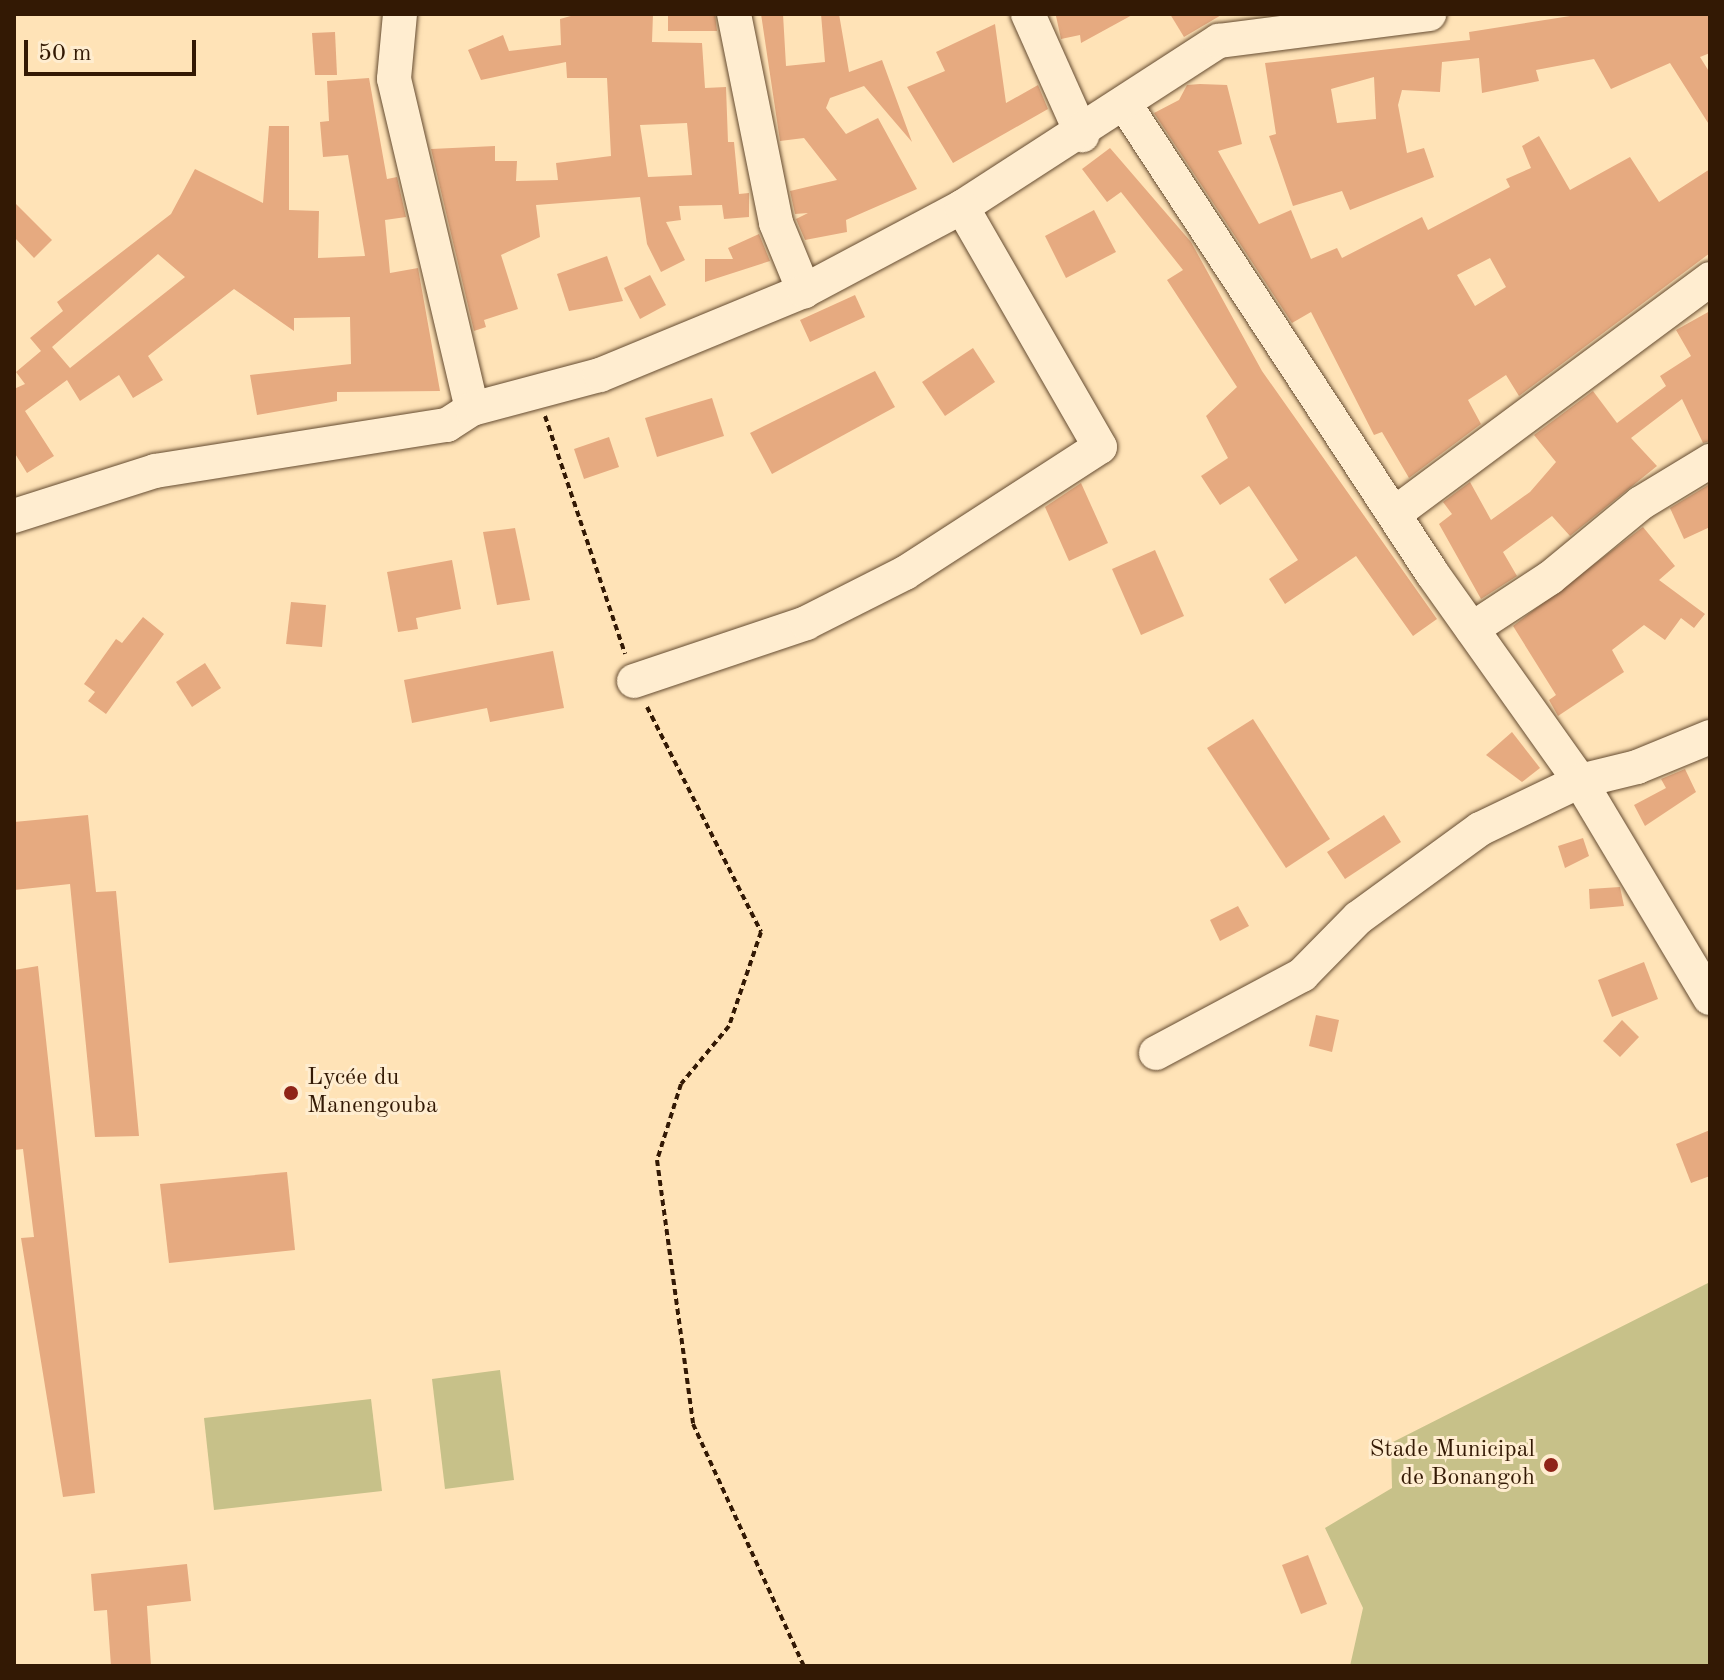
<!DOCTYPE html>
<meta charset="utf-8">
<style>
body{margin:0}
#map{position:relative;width:1724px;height:1680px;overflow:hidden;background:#ffe3b7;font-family:"Old Standard TT",serif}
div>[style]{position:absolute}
.green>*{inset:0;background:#c7c189}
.building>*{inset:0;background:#e6aa80}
.path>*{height:4px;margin-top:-2px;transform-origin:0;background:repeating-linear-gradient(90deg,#331904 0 6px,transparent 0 10px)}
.roads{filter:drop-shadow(0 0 2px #664c31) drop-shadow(0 0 2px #664c31)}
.minor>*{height:34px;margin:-17px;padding:0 17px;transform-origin:17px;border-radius:17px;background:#ffedd0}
.dots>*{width:22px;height:22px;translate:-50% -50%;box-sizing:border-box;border:4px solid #ffedd0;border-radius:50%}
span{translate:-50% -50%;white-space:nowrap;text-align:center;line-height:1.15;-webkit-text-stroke:6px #ffedd0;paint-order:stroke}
.poi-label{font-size:24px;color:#331904}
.left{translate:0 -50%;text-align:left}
.right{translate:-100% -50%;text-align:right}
.frame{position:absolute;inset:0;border:16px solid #331904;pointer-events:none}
.scale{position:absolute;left:24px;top:40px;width:172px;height:36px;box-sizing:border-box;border:4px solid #331904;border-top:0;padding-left:10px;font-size:24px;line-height:28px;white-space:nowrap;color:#331904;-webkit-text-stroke:6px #ffedd0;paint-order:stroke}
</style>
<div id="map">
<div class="green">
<div style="clip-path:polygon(1710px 1282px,1710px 1666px,1350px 1666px,1363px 1608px,1325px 1528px,1392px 1488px,1391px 1443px)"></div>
<div style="clip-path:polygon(500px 1370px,514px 1480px,445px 1489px,432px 1379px)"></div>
<div style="clip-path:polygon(371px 1399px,382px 1491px,214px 1510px,204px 1418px)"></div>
</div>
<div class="building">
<div style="clip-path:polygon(evenodd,578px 14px,653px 14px,652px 42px,702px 43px,705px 88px,726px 87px,728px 142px,734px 142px,739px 194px,749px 193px,749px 217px,724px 219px,722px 205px,679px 206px,681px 220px,666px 222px,685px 260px,661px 272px,647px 244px,640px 197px,536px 205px,540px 237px,501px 255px,518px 309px,484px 320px,486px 327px,474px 331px,431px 149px,495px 146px,495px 161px,517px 161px,516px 181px,558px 180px,556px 163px,611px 156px,607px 78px,567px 78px,566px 62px,481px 80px,468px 50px,503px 35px,509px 51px,561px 45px,560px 19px,578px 14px,687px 123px,692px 175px,648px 177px,640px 125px,687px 123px)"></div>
<div style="clip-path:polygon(668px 14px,715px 14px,717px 31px,668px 31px)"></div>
<div style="clip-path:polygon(761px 14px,783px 14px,786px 66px,825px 62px,821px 14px,839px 14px,849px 72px,882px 60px,912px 142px,864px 86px,830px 98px,826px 108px,846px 134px,878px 118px,917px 189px,846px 220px,847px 232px,805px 240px,796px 219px,808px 213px,795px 214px,790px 191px,837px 180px,804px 138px,780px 141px)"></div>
<div style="clip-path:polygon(1134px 14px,1081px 43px,1080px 35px,1061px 39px,1056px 16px)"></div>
<div style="clip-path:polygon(1170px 14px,1223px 14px,1184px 37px)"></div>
<div style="clip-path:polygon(evenodd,1583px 14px,1710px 14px,1710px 53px,1700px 57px,1710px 73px,1710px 126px,1670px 63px,1611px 89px,1594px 59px,1536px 70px,1539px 81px,1482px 93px,1479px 58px,1442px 62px,1440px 92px,1402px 90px,1398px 105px,1407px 153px,1424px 148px,1434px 177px,1350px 210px,1342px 191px,1293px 206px,1269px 136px,1276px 134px,1265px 63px,1470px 40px,1469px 32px,1583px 14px,1374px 77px,1376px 119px,1337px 123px,1331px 89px,1374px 77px)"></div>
<div style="clip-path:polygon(995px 24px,1006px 103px,1038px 85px,1048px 109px,953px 163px,907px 87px,945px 71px,936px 52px)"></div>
<div style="clip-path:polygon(335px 32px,337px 75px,315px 75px,312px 33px)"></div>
<div style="clip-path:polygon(evenodd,369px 78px,387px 179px,397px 177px,406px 217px,385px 220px,390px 273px,418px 268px,440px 391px,337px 392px,337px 401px,257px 415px,250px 375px,351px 364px,350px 317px,294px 318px,294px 331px,234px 289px,148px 356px,163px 380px,133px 398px,119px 375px,80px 401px,67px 380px,25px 411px,54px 456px,27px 473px,14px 452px,14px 389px,25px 384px,16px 372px,41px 351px,30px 338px,63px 311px,57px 302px,171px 214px,195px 169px,263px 203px,269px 126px,289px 126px,289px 210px,319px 211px,318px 258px,365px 256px,348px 155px,323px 157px,320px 122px,329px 121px,327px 81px,369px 78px,158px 254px,185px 277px,70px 368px,52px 347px,158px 254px)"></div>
<div style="clip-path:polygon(evenodd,1200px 84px,1227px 85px,1242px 144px,1218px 151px,1259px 224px,1291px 210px,1311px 259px,1337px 248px,1342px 258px,1422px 217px,1428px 230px,1510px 187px,1506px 179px,1531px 168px,1522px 146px,1539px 136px,1570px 190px,1630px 157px,1659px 202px,1710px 169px,1710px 253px,1519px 396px,1506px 375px,1468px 400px,1481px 424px,1409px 478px,1382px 432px,1374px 435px,1311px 312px,1292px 323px,1154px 113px,1179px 100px,1187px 85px,1200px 84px,1490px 258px,1506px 287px,1475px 306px,1457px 275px,1490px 258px)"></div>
<div style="clip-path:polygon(1110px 148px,1191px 242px,1262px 371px,1437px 619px,1413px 636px,1356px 556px,1285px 604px,1269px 579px,1298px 560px,1249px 486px,1220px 505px,1201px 476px,1228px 458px,1206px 416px,1237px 387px,1167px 280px,1183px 270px,1121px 192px,1107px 202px,1082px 169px)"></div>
<div style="clip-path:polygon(14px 202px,52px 240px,34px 258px,14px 237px)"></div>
<div style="clip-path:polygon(1094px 210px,1116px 252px,1066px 278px,1045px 236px)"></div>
<div style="clip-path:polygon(759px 234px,770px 261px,705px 282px,705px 259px,733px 259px,728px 248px)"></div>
<div style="clip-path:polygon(607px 256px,623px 301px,569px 311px,557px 274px)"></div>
<div style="clip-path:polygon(650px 275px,666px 305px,640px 319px,624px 288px)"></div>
<div style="clip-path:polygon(855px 295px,865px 317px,810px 342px,800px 320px)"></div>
<div style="clip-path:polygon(1710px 311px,1710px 441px,1703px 443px,1682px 399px,1631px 438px,1657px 466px,1570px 536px,1552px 516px,1503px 552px,1517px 576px,1481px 599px,1439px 524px,1452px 514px,1443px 502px,1470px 482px,1491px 520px,1530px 492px,1556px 462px,1534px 435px,1593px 391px,1617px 423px,1666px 386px,1660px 376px,1691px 356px,1676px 330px)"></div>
<div style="clip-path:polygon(973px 348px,995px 382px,945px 416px,922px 382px)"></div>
<div style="clip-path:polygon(875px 371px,895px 407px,772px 474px,750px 433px)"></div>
<div style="clip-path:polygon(712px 398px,724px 436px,657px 457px,645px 418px)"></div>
<div style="clip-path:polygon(609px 437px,619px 467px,584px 479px,574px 449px)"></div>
<div style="clip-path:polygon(1081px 483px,1108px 543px,1069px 561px,1045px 507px)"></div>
<div style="clip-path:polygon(1710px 484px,1710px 527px,1684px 539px,1670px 508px)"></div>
<div style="clip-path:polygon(1643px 527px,1675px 566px,1659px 580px,1705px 614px,1694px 628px,1681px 618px,1665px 640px,1644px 625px,1612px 650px,1624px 672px,1558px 716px,1549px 700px,1556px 695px,1513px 626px)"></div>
<div style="clip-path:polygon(515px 528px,530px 600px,497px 605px,483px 532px)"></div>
<div style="clip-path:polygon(1155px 550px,1184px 616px,1141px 635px,1112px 569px)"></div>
<div style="clip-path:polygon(452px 560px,461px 609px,416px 618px,418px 629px,398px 632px,387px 572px)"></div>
<div style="clip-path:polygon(291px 602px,326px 605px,322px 647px,286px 644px)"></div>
<div style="clip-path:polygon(143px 617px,164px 634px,106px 714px,88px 701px,95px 692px,84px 684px,116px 639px,122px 643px)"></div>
<div style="clip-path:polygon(553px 651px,564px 708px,490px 722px,487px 708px,412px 723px,404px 680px)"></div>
<div style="clip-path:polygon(205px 663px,221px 688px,192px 707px,176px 682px)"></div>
<div style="clip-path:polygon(1253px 719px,1330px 839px,1286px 868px,1207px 748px)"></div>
<div style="clip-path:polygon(1512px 732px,1540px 768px,1522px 782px,1486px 755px)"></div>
<div style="clip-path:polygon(1685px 769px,1696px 792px,1645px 826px,1634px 805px,1666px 788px,1661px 779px)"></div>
<div style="clip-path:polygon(88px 815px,96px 892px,116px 891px,139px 1136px,95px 1137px,70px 884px,14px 890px,14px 822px)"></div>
<div style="clip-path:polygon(1384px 815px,1401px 842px,1345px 879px,1327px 852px)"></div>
<div style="clip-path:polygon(1583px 838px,1589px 856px,1565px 868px,1558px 846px)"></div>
<div style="clip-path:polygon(1620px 887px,1624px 906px,1590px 909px,1589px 889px)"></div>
<div style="clip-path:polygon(1238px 906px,1249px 926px,1220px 941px,1210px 920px)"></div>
<div style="clip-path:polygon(1644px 962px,1658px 999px,1612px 1017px,1598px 980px)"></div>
<div style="clip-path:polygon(38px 966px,95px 1493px,63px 1497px,21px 1238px,34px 1237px,23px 1149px,14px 1150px,14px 970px)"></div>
<div style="clip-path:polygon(1316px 1015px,1339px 1020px,1332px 1052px,1309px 1046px)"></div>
<div style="clip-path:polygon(1622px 1020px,1639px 1037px,1620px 1057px,1603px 1041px)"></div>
<div style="clip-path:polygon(1710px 1130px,1710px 1176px,1691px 1183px,1676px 1144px)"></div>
<div style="clip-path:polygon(287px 1172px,295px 1250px,169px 1263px,160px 1184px)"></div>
<div style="clip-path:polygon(1308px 1555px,1327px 1604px,1301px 1614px,1282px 1565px)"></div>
<div style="clip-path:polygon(187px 1564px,191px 1601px,147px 1606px,151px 1666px,111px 1666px,107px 1610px,94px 1611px,91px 1574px)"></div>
</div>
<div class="path">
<div style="left:545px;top:416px;width:251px;rotate:71.4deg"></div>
<div style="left:647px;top:707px;width:252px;rotate:63.1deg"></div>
<div style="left:761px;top:932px;width:99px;rotate:108.8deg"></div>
<div style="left:729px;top:1026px;width:75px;rotate:129.6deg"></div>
<div style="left:681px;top:1084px;width:80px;rotate:107.5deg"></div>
<div style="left:657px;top:1160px;width:266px;rotate:82.2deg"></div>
<div style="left:693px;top:1424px;width:266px;rotate:65.4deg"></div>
</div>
<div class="roads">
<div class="minor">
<div style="left:400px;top:14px;width:65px;rotate:95.3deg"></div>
<div style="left:394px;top:79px;width:339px;rotate:76.7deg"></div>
<div style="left:734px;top:14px;width:213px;rotate:78.6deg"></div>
<div style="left:776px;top:223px;width:74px;rotate:67.6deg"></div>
<div style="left:1028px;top:14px;width:133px;rotate:65.9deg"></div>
<div style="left:1124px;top:103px;width:562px;rotate:56.76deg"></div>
<div style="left:1432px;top:573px;width:255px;rotate:54.6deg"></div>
<div style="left:1580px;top:781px;width:253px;rotate:59.1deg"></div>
<div style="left:1394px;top:514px;width:394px;rotate:-36.6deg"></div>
<div style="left:14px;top:516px;width:148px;rotate:-17.7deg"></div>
<div style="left:155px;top:471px;width:296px;rotate:-9deg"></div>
<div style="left:447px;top:425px;width:30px;rotate:-33deg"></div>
<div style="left:472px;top:409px;width:132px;rotate:-14.9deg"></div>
<div style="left:600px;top:375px;width:221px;rotate:-22.4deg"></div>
<div style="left:804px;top:291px;width:179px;rotate:-28deg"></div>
<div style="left:962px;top:207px;width:306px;rotate:-32.9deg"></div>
<div style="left:1219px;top:41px;width:212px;rotate:-7.3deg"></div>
<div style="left:1472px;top:629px;width:93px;rotate:-33.2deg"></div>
<div style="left:1550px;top:578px;width:118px;rotate:-39.5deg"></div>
<div style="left:1641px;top:503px;width:81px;rotate:-31.3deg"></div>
<div style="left:634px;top:681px;width:182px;rotate:-18.6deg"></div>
<div style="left:806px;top:623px;width:111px;rotate:-26.8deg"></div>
<div style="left:905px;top:573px;width:232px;rotate:-32.9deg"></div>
<div style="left:1100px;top:447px;width:277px;rotate:-119.9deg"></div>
<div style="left:1156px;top:1053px;width:166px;rotate:-28.1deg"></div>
<div style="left:1302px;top:975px;width:80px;rotate:-45.5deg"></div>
<div style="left:1358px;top:918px;width:151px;rotate:-36.1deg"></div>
<div style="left:1480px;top:829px;width:111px;rotate:-25.6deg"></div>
<div style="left:1580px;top:781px;width:59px;rotate:-13.8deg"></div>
<div style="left:1637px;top:767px;width:79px;rotate:-22.3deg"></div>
</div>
</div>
<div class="dots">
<div style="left:291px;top:1093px;background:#8f2418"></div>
<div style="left:1551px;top:1465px;background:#8f2418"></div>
</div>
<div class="poi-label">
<span class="left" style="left:307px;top:1093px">Lycée du<br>Manengouba</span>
<span class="right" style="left:1535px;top:1465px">Stade Municipal<br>de Bonangoh</span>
</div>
<div class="frame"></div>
<div class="scale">50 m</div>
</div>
